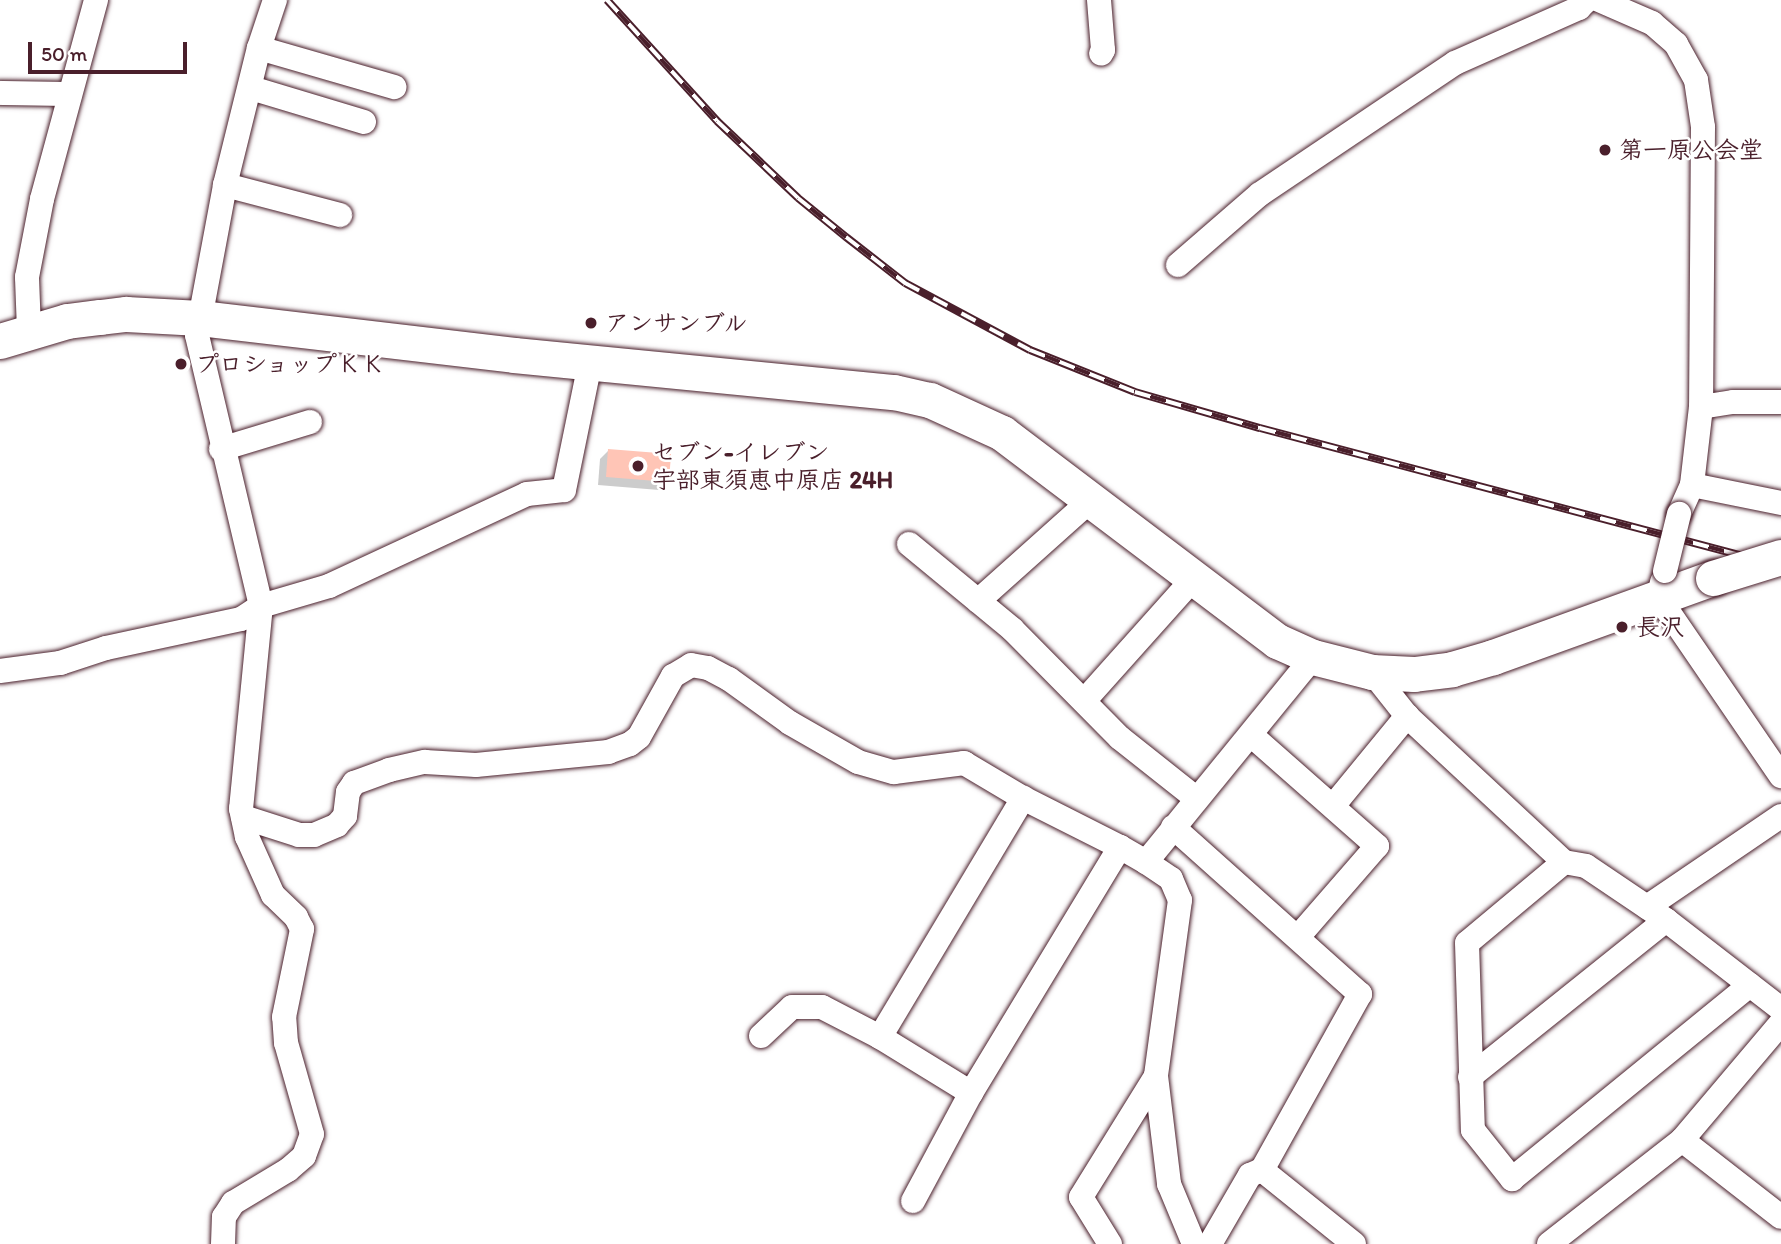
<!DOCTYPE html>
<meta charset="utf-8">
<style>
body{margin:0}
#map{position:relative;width:1781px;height:1244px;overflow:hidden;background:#fff;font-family:Itim,"Klee One",sans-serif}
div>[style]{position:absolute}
.shadow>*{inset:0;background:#0003}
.building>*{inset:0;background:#ffc5b6}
.roads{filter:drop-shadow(0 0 2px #4a1f2b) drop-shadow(0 0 2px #4a1f2b)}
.street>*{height:24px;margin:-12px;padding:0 12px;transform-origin:12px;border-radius:12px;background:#fff}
.secondary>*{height:35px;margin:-17.5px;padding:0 17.5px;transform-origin:17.5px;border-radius:17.5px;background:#fff}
.rail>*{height:8px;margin-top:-4px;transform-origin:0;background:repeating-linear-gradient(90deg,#fff 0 16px,#4a1f2b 0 32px);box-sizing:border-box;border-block:2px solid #4a1f2b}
.bridges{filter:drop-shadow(0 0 2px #4a1f2b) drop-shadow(0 0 2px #4a1f2b)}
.street-bridge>*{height:24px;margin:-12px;padding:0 12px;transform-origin:12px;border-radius:12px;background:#fff}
.secondary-bridge>*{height:35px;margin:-17.5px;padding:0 17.5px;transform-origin:17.5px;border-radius:17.5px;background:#fff}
.dots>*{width:19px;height:19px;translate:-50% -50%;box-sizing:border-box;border:4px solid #fff;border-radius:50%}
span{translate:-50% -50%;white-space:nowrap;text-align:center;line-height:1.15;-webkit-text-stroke:5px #fff;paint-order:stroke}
.poi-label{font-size:24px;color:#4a1f2b;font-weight:700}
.left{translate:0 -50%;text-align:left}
.scale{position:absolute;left:28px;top:42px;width:159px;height:32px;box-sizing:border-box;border:4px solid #4a1f2b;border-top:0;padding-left:9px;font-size:21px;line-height:24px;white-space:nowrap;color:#4a1f2b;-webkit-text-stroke:5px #fff;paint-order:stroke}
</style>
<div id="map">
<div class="shadow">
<div style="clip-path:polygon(608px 451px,667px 482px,659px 490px,598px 485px,600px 459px)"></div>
</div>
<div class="building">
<div style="clip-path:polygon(608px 449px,671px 454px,669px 482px,606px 477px)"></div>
</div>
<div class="roads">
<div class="street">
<div style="left:1099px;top:0;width:50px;rotate:85.4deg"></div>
<div style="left:1103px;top:50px;width:4px;rotate:117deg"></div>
<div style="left:1599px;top:0;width:58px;rotate:23.5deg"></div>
<div style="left:1652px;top:23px;width:32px;rotate:41deg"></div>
<div style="left:1676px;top:44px;width:41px;rotate:60.9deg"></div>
<div style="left:1696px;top:80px;width:48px;rotate:81.5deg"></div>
<div style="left:1703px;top:127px;width:280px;rotate:90.4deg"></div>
<div style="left:1701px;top:407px;width:79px;rotate:96.6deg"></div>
<div style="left:1692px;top:485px;width:32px;rotate:114deg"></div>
<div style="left:259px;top:48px;width:141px;rotate:16.1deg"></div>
<div style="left:251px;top:88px;width:118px;rotate:16.7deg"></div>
<div style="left:0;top:93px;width:70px;rotate:0.8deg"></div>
<div style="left:225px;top:185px;width:119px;rotate:14.6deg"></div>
<div style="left:1178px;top:265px;width:108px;rotate:-40.9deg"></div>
<div style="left:1260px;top:194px;width:235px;rotate:-33.9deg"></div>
<div style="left:1455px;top:63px;width:136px;rotate:-23.9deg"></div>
<div style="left:1579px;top:8px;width:11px;rotate:-45deg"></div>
<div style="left:29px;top:330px;width:53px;rotate:-92.2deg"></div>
<div style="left:27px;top:277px;width:79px;rotate:-79.1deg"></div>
<div style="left:42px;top:199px;width:206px;rotate:-74.8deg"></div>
<div style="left:1701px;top:407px;width:32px;rotate:-9deg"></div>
<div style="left:1733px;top:402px;width:48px"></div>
<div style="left:221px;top:449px;width:93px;rotate:-16.9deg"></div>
<div style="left:1692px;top:485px;width:91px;rotate:11.4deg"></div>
<div style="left:909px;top:544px;width:134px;rotate:39.5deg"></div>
<div style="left:1012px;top:629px;width:153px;rotate:45.3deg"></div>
<div style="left:1120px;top:738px;width:98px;rotate:38.4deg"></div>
<div style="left:1662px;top:582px;width:16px;rotate:101deg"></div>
<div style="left:1659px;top:598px;width:216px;rotate:55.6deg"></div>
<div style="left:978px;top:601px;width:150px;rotate:-41.8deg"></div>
<div style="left:0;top:671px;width:61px;rotate:-7.6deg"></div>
<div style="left:60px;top:663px;width:48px;rotate:-18.1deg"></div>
<div style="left:106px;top:648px;width:138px;rotate:-12.1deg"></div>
<div style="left:241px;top:619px;width:24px;rotate:-33deg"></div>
<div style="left:261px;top:606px;width:71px;rotate:-16.4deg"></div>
<div style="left:329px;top:586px;width:218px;rotate:-24.9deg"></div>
<div style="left:527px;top:494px;width:37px;rotate:-6deg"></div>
<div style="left:564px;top:490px;width:130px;rotate:-78.4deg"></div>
<div style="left:1372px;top:672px;width:56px;rotate:51.5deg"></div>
<div style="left:1407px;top:716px;width:214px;rotate:42.9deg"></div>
<div style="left:1564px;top:862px;width:22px;rotate:10deg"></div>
<div style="left:1586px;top:866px;width:97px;rotate:34deg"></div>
<div style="left:1666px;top:920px;width:145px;rotate:37.7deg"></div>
<div style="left:1084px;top:701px;width:166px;rotate:-48.2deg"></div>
<div style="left:1251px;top:735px;width:168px;rotate:41.4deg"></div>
<div style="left:1377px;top:846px;width:121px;rotate:131deg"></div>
<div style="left:1333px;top:806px;width:117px;rotate:-50.6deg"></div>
<div style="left:243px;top:817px;width:59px;rotate:17.8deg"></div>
<div style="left:299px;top:835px;width:15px"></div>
<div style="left:314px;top:835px;width:25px;rotate:-23deg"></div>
<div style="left:337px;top:825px;width:12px;rotate:-48deg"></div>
<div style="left:345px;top:816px;width:24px;rotate:-83deg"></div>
<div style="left:348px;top:792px;width:11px;rotate:-56deg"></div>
<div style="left:354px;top:783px;width:37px;rotate:-20deg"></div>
<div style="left:389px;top:770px;width:37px;rotate:-13deg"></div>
<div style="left:425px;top:762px;width:51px;rotate:3.4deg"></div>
<div style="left:476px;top:765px;width:133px;rotate:-5.6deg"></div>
<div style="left:608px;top:752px;width:23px;rotate:-20deg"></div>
<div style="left:630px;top:744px;width:11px;rotate:-38deg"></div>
<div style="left:639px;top:737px;width:70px;rotate:-60.9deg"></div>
<div style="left:673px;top:676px;width:21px;rotate:-31deg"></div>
<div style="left:691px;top:665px;width:17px;rotate:10deg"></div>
<div style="left:708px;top:668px;width:24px;rotate:28deg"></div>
<div style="left:729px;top:679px;width:75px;rotate:35.8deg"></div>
<div style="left:790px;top:723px;width:78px;rotate:29.8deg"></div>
<div style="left:858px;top:762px;width:37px;rotate:16deg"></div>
<div style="left:894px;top:772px;width:71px;rotate:-7.3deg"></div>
<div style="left:964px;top:763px;width:69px;rotate:30.7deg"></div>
<div style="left:1023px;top:798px;width:109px;rotate:26.8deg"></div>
<div style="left:1173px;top:827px;width:251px;rotate:41.8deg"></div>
<div style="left:1360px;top:994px;width:201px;rotate:119.1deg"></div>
<div style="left:1262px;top:1170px;width:118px;rotate:38.8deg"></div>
<div style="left:1146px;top:862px;width:30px;rotate:34deg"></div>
<div style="left:1171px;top:879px;width:23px;rotate:67deg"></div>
<div style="left:1180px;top:900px;width:178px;rotate:97.8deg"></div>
<div style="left:1156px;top:1076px;width:109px;rotate:83.1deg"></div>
<div style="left:1169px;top:1184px;width:65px;rotate:67.4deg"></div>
<div style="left:1564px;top:862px;width:126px;rotate:140.1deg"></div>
<div style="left:1467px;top:943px;width:187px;rotate:88.2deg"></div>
<div style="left:1473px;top:1130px;width:63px;rotate:51.5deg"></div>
<div style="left:1512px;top:1179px;width:307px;rotate:-39.2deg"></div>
<div style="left:1647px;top:907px;width:162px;rotate:-34.2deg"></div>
<div style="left:761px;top:1036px;width:42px;rotate:-43.1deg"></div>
<div style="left:792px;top:1007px;width:30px"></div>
<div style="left:822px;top:1007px;width:65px;rotate:27.3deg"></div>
<div style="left:880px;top:1037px;width:107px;rotate:31.6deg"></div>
<div style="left:880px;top:1037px;width:279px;rotate:-59.1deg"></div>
<div style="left:1470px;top:1077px;width:251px;rotate:-38.7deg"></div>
<div style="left:1682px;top:1140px;width:125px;rotate:37.9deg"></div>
<div style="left:913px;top:1201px;width:123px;rotate:-61.8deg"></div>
<div style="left:971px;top:1093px;width:288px;rotate:-58.8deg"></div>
<div style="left:1120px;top:847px;width:30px;rotate:30deg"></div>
<div style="left:1146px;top:862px;width:264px;rotate:-50.8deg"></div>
<div style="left:223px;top:1244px;width:27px;rotate:-88deg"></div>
<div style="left:224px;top:1217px;width:17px;rotate:-57deg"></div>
<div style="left:233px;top:1203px;width:64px;rotate:-31deg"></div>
<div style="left:288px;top:1170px;width:21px;rotate:-41deg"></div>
<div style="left:304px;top:1156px;width:23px;rotate:-70deg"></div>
<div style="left:312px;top:1134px;width:95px;rotate:-105.9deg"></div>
<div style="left:286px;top:1043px;width:26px;rotate:-94deg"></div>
<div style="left:284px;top:1017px;width:90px;rotate:-78.4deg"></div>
<div style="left:302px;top:929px;width:13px;rotate:-117deg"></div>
<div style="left:296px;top:917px;width:32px;rotate:-136deg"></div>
<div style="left:273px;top:895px;width:64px;rotate:-114.1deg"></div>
<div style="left:247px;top:837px;width:29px;rotate:-102deg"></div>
<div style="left:241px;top:809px;width:204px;rotate:-84.4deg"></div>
<div style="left:261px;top:606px;width:278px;rotate:-103.3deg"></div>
<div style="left:197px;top:335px;width:153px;rotate:-79.4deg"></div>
<div style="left:225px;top:185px;width:141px;rotate:-76.1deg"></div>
<div style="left:259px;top:48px;width:51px;rotate:-71.6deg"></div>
<div style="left:1110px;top:1244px;width:55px;rotate:-121.7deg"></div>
<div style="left:1081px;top:1197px;width:142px;rotate:-58.2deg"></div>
<div style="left:1210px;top:1244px;width:80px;rotate:-59.9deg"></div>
<div style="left:1250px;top:1175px;width:13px;rotate:-23deg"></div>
<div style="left:1549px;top:1244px;width:169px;rotate:-38deg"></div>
<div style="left:1682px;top:1140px;width:153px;rotate:-49.8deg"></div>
</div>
<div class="secondary">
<div style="left:0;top:341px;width:70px;rotate:-16.6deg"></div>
<div style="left:67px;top:321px;width:33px;rotate:-7deg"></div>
<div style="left:100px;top:317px;width:26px;rotate:-7deg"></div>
<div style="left:126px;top:314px;width:74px;rotate:3.1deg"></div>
<div style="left:200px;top:318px;width:316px;rotate:6.7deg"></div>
<div style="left:514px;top:355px;width:382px;rotate:5.6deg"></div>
<div style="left:894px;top:392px;width:37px;rotate:13deg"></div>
<div style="left:930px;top:400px;width:79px;rotate:24.6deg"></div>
<div style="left:1002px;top:433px;width:345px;rotate:37.1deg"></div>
<div style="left:1277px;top:641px;width:39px;rotate:24deg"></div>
<div style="left:1313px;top:657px;width:61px;rotate:14.3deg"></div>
<div style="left:1372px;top:672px;width:42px;rotate:2.7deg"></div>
<div style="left:1414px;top:674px;width:38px;rotate:-7deg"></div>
<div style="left:1452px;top:669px;width:43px;rotate:-16.3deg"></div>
<div style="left:1493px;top:657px;width:234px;rotate:-19.8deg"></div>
</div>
</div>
<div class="rail">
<div style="left:607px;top:0;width:164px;rotate:47.7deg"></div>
<div style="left:717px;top:121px;width:112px;rotate:43.5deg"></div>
<div style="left:798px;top:198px;width:62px;rotate:39.1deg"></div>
<div style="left:846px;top:237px;width:75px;rotate:37.9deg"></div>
<div style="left:905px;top:283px;width:142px;rotate:28.2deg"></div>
<div style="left:1030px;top:350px;width:113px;rotate:21.8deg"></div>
<div style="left:1135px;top:392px;width:130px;rotate:16.1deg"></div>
<div style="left:1260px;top:428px;width:539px;rotate:14.84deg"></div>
</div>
<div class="bridges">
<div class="street-bridge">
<div style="left:1665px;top:571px;width:59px;rotate:-76.2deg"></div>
</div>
<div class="secondary-bridge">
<div style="left:1713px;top:578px;width:71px;rotate:-17.2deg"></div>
</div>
</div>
<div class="dots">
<div style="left:1605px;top:150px;background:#4a1f2b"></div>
<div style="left:591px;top:323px;background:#4a1f2b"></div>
<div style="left:181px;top:364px;background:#4a1f2b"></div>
<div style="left:638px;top:466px;background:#4a1f2b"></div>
<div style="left:1622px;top:627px;background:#4a1f2b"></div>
</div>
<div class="poi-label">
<span class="left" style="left:1619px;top:150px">第一原公会堂</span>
<span class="left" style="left:605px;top:323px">アンサンブル</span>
<span class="left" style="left:195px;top:364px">プロショップＫＫ</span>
<span class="left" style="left:652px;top:466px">セブン-イレブン<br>宇部東須恵中原店 24H</span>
<span class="left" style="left:1636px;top:627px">長沢</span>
</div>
<div class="scale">50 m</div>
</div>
